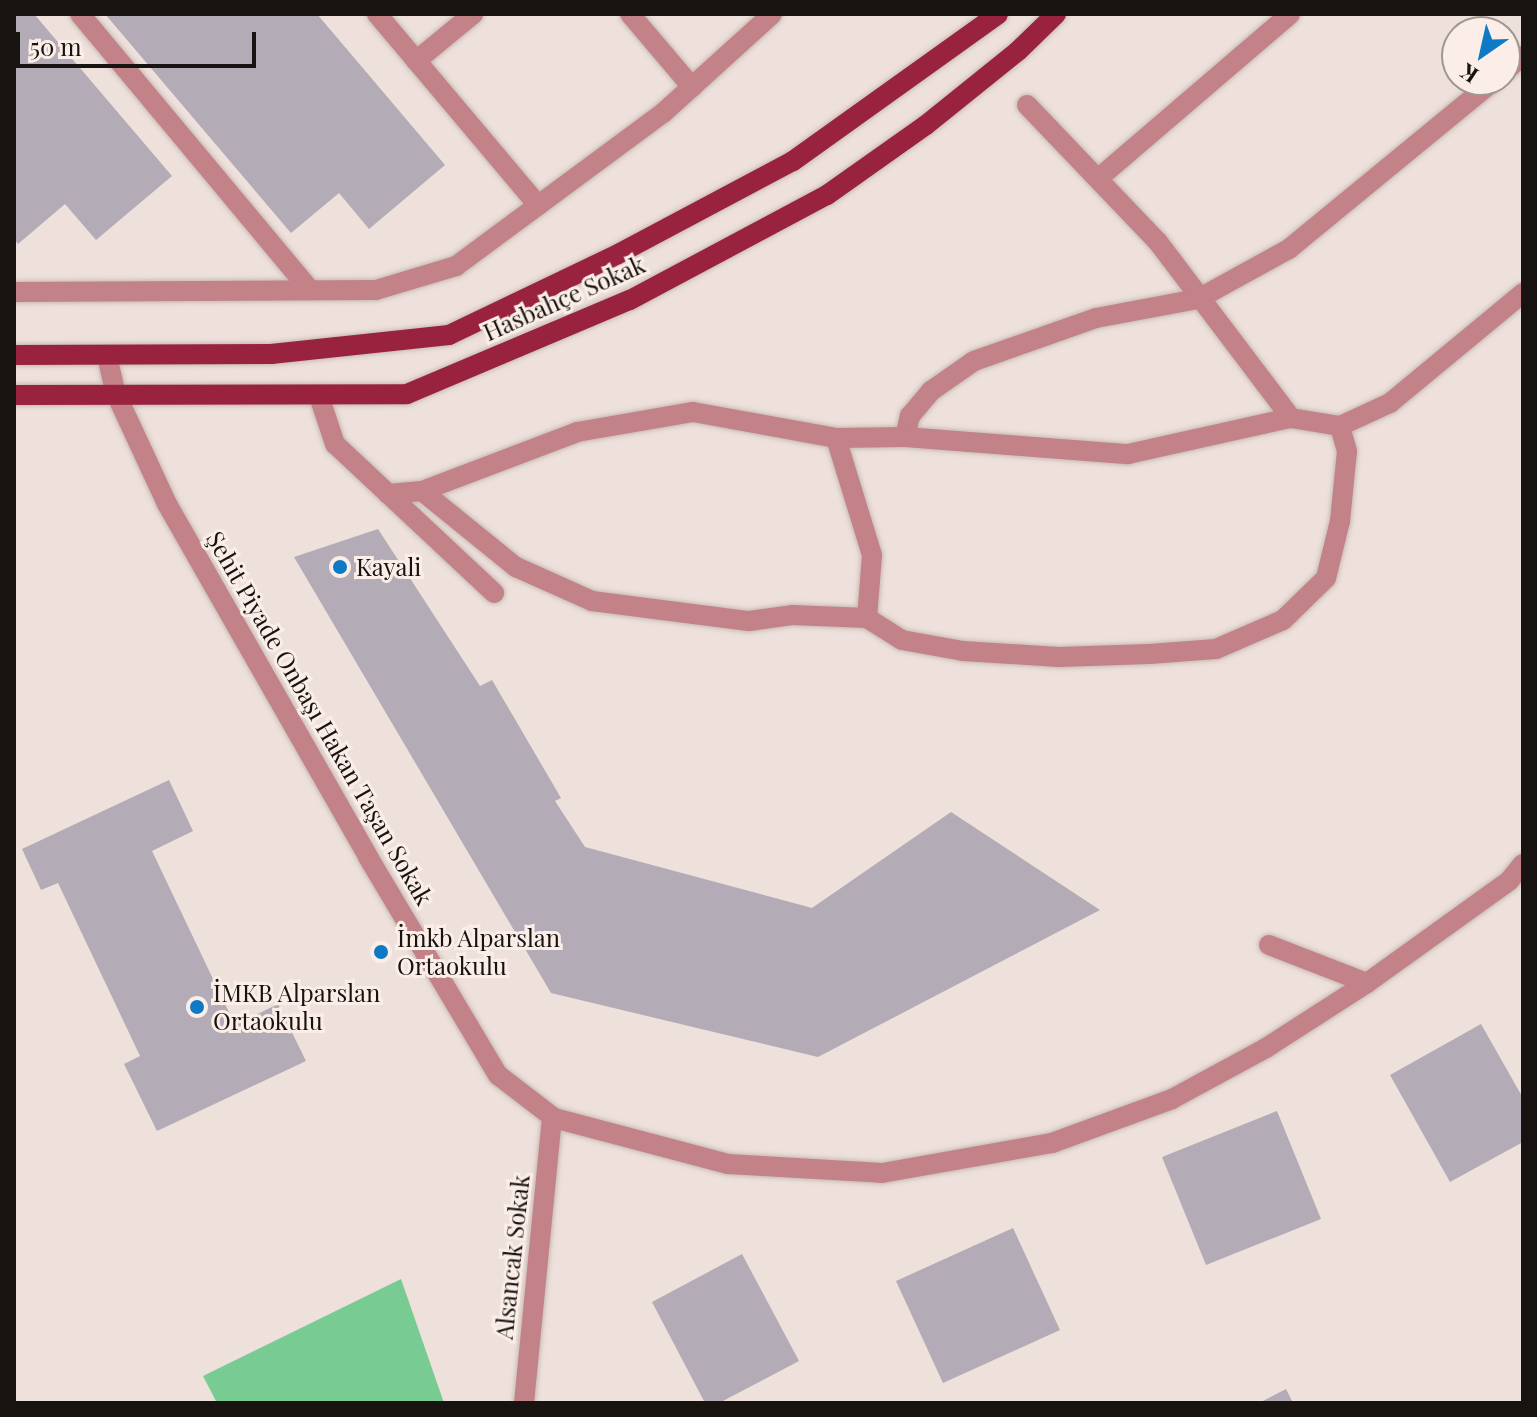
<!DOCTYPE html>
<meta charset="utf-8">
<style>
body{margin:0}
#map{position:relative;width:1537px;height:1417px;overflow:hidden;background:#eee0db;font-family:"Playfair Display",serif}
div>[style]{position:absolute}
.green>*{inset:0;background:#78cb92}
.building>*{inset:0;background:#b3abb5}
.roads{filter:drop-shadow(0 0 2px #c7bbb7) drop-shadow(0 0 2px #c7bbb7)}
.minor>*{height:20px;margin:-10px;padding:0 10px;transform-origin:10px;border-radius:10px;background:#c38188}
.major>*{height:20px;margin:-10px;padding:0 10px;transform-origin:10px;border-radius:10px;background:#99223e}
.dots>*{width:22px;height:22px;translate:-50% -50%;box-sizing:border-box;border:4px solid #fbeee8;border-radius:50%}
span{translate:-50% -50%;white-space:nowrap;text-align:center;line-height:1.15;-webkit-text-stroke:6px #fbeee8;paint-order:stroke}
.street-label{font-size:24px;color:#171311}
.poi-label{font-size:24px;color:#171311}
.left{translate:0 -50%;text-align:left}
.frame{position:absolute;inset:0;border:16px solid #171311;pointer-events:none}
.north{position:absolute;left:1441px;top:16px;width:80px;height:80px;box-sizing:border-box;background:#fbeee8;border:2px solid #a09692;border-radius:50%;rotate:214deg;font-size:22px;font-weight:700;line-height:32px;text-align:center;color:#171311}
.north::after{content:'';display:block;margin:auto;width:28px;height:36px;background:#0e79c4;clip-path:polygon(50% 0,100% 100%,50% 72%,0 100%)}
.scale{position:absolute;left:16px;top:32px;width:240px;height:36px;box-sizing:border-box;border:4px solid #171311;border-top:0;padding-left:10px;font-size:24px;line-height:28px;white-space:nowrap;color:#171311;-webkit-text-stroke:6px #fbeee8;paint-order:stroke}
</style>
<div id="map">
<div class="green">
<div style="clip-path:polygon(401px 1279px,444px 1403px,217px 1403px,203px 1376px)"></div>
</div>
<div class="building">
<div style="clip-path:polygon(14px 14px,34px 14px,172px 176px,96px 240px,65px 204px,18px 244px,14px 239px)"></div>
<div style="clip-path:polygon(105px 14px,317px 14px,445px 165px,369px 229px,339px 193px,291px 233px)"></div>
<div style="clip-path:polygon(378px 529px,480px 686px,492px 680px,561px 798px,555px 801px,585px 847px,812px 908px,951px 812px,1100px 910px,818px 1057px,551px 993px,294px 557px)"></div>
<div style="clip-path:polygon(169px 780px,193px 831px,152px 851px,235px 1025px,278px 1004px,306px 1061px,157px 1131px,124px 1064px,140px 1056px,58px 883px,41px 890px,22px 849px)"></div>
<div style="clip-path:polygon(1481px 1024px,1523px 1098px,1523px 1142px,1450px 1182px,1390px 1075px)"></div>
<div style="clip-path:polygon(1277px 1111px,1321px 1219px,1206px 1265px,1162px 1157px)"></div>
<div style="clip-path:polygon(1013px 1228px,1060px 1330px,943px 1383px,896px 1281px)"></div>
<div style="clip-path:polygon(742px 1254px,799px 1361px,719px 1403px,705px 1403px,652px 1302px)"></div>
<div style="clip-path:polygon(1286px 1389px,1293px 1403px,1259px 1403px)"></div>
</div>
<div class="roads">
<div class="minor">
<div style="left:80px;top:14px;width:359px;rotate:50.2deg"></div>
<div style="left:377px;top:14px;width:250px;rotate:49.9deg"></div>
<div style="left:630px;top:14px;width:96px;rotate:49.7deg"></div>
<div style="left:416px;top:61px;width:74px;rotate:-39.5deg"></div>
<div style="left:1505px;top:71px;width:23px;rotate:-40deg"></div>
<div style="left:1027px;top:105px;width:190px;rotate:46.3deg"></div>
<div style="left:1158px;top:242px;width:221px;rotate:52.9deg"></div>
<div style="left:1100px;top:177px;width:250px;rotate:-40.6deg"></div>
<div style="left:14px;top:292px;width:362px;rotate:-0.3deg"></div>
<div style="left:376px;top:290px;width:84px;rotate:-16.7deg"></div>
<div style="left:456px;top:266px;width:257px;rotate:-36.5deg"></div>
<div style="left:663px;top:113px;width:147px;rotate:-42.2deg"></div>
<div style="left:107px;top:356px;width:39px;rotate:77deg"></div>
<div style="left:116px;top:394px;width:121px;rotate:65.1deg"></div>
<div style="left:167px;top:504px;width:406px;rotate:60.3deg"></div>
<div style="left:368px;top:857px;width:254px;rotate:59.2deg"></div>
<div style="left:498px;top:1075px;width:71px;rotate:37.5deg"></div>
<div style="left:554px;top:1118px;width:180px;rotate:14.8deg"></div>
<div style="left:728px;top:1164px;width:154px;rotate:3.3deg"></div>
<div style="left:882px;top:1173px;width:173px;rotate:-10deg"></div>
<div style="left:1052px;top:1143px;width:128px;rotate:-20.1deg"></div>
<div style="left:1172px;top:1099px;width:107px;rotate:-28.5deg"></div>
<div style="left:1266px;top:1048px;width:120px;rotate:-32.8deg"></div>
<div style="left:1367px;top:983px;width:175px;rotate:-35.7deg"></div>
<div style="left:1509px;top:881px;width:22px;rotate:-51deg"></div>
<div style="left:319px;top:396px;width:51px;rotate:71.6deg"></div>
<div style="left:335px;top:444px;width:218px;rotate:43.1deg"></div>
<div style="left:905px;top:437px;width:22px;rotate:-77deg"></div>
<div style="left:910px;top:416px;width:33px;rotate:-50deg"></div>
<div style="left:931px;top:391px;width:52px;rotate:-34.9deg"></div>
<div style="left:974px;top:361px;width:129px;rotate:-19.4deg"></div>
<div style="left:1096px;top:318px;width:104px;rotate:-10.6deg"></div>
<div style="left:1198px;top:299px;width:104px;rotate:-28.8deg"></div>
<div style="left:1289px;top:249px;width:266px;rotate:-39.4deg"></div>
<div style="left:836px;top:438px;width:122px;rotate:72.9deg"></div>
<div style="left:872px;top:555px;width:63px;rotate:94.5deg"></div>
<div style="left:422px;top:491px;width:121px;rotate:39deg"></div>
<div style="left:516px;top:567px;width:83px;rotate:24.1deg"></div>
<div style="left:592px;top:601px;width:158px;rotate:7.3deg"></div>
<div style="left:749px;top:621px;width:43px;rotate:-7.9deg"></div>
<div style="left:792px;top:615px;width:75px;rotate:2.3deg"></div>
<div style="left:867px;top:618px;width:41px;rotate:32.2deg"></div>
<div style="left:902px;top:640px;width:62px;rotate:10.2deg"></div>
<div style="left:963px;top:651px;width:96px;rotate:3.6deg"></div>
<div style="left:1059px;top:657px;width:90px;rotate:-1.9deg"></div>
<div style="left:1149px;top:654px;width:67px;rotate:-4.3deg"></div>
<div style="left:1216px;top:649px;width:73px;rotate:-23.4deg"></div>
<div style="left:1283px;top:620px;width:60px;rotate:-44.3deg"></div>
<div style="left:1326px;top:578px;width:59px;rotate:-76.2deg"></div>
<div style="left:1340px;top:521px;width:70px;rotate:-84.3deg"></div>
<div style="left:1347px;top:451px;width:26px;rotate:-106deg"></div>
<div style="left:388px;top:494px;width:34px;rotate:-5deg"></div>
<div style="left:422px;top:491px;width:166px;rotate:-20.8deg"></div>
<div style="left:577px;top:432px;width:118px;rotate:-9.8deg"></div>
<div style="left:693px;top:412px;width:145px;rotate:10.3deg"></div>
<div style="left:836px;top:438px;width:69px;rotate:-0.8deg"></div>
<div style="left:905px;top:437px;width:224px;rotate:4.4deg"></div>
<div style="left:1128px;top:454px;width:167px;rotate:-12.5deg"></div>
<div style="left:1291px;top:418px;width:50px;rotate:9.3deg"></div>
<div style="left:1340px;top:426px;width:55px;rotate:-24.7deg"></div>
<div style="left:1390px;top:403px;width:173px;rotate:-39.6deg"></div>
<div style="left:1269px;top:945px;width:105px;rotate:21.2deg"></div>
<div style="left:524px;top:1403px;width:287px;rotate:-84.4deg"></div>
</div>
<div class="major">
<div style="left:14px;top:355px;width:257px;rotate:-0.2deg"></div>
<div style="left:271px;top:354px;width:179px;rotate:-6.1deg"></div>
<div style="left:449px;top:335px;width:187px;rotate:-25.6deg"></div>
<div style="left:618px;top:254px;width:198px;rotate:-28deg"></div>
<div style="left:793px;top:161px;width:252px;rotate:-35.6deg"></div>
<div style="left:14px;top:395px;width:393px;rotate:-0.1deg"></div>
<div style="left:407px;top:394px;width:242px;rotate:-22.9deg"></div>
<div style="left:630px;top:300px;width:223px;rotate:-28.1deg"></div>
<div style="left:827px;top:195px;width:121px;rotate:-35.3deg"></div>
<div style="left:926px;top:125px;width:118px;rotate:-38.8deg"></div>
<div style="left:1018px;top:51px;width:53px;rotate:-44.2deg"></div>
</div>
</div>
<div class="dots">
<div style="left:340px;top:567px;background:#0e79c4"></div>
<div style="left:381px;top:952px;background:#0e79c4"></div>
<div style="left:197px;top:1007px;background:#0e79c4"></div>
</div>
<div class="street-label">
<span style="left:564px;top:298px;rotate:-24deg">Hasbahçe Sokak</span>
<span style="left:320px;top:718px;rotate:60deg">Şehit Piyade Onbaşı Hakan Taşan Sokak</span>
<span style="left:512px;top:1257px;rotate:-84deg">Alsancak Sokak</span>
</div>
<div class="poi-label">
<span class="left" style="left:356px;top:567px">Kayali</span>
<span class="left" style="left:397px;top:952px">İmkb Alparslan<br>Ortaokulu</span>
<span class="left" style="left:213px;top:1007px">İMKB Alparslan<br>Ortaokulu</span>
</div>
<div class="frame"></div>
<div class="north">K</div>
<div class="scale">50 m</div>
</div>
